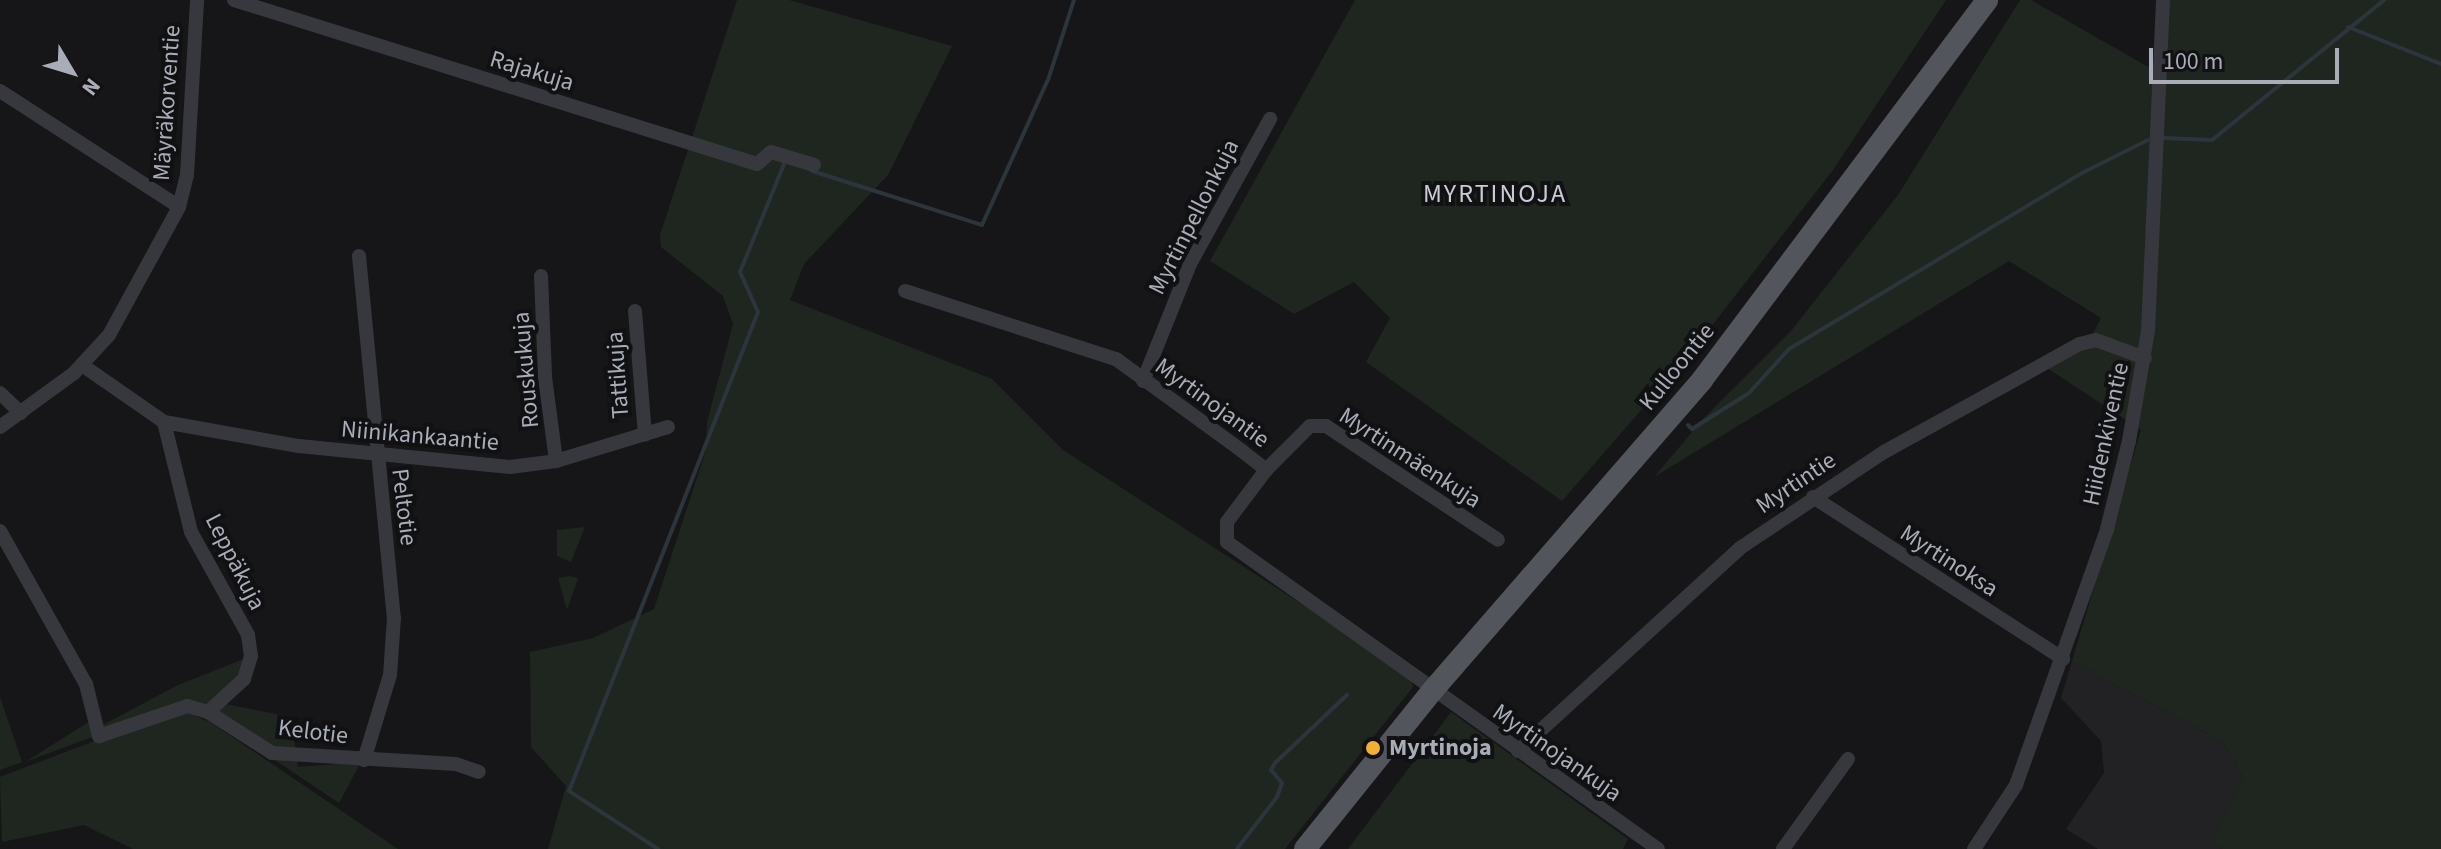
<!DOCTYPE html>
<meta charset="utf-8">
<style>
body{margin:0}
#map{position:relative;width:2441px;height:849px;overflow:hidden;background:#161618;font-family:"Source Sans 3",sans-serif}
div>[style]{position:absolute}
.built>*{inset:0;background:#222225}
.green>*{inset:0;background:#1e261f}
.stream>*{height:4px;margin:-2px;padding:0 2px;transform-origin:2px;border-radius:2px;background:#2c353c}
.street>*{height:14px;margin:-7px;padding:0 7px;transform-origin:7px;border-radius:7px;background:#37383d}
.primary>*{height:22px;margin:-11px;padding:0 11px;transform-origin:11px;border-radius:11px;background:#53555c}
.dots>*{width:22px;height:22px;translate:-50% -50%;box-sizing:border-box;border:4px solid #111113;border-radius:50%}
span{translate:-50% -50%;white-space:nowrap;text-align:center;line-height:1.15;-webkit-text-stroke:8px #111113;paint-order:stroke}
.street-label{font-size:24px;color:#a8adb8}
.poi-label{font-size:24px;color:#a8adb8;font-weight:700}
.left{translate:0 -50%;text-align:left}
.neighbourhood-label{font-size:26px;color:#c9ccd4;letter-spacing:2px}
.north{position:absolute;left:32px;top:32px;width:80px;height:80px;-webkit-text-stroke:6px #111113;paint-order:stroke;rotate:128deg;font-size:22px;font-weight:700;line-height:32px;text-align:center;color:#a8adb8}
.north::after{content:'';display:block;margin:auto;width:28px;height:36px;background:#a8adb8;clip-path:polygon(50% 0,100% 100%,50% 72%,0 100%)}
.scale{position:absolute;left:2149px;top:48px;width:190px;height:36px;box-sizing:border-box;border:4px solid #a8adb8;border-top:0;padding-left:10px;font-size:24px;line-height:28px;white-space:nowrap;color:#a8adb8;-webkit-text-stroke:6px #111113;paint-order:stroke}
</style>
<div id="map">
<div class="built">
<div style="clip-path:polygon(2072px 661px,2223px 742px,2243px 777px,2211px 842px,2222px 849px,2098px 849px,2066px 829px,2104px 773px,2101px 741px,2061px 698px)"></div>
</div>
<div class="green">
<div style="clip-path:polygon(737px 0,789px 0,952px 46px,888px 175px,804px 264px,790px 300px,992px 379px,1063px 450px,1410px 674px,1413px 687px,1285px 849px,548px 849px,566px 786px,531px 747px,530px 652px,593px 638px,654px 609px,706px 450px,707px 422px,733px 324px,723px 296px,661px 247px,660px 235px)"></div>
<div style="clip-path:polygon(1355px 0,1946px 0,1833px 170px,1689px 355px,1562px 501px,1366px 362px,1390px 318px,1354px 282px,1294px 314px,1210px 261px)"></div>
<div style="clip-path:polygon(2020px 0,2031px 0,2157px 72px,2164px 0,2441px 0,2441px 849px,2222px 849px,2211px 842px,2243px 777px,2223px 742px,2072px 661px,2141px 430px,2047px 368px,2085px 348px,2101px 318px,2009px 261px,1654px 477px,1704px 418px,1791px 331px,1898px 195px)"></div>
<div style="clip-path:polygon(585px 527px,571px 562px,557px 556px,557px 530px)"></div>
<div style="clip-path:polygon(569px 576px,578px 578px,567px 610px,558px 578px)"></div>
<div style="clip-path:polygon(249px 657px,225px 704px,291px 717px,298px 767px,361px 762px,339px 803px,220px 723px,219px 715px,168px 709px,25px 762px,92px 720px,95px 729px,178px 685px)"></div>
<div style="clip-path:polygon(0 697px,22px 762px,0 770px)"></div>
<div style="clip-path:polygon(1451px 712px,1628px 839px,1623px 849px,1348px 849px)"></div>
<div style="clip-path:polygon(165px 714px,190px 714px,210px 722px,398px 849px,133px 849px,84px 825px,2px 842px,0 777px)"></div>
</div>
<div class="stream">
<div style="left:2348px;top:27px;width:100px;rotate:21.7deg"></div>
<div style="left:2163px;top:138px;width:49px;rotate:2.3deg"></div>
<div style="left:2212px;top:140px;width:222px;rotate:-39.1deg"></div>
<div style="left:812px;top:171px;width:178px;rotate:17.6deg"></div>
<div style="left:982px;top:225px;width:162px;rotate:-65.6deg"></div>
<div style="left:1049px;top:77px;width:81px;rotate:-72deg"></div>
<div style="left:1688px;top:425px;width:6px;rotate:45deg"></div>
<div style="left:1692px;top:429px;width:67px;rotate:-32.3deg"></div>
<div style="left:1749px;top:393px;width:59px;rotate:-47.7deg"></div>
<div style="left:1789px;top:349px;width:340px;rotate:-31deg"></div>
<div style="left:2080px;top:174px;width:76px;rotate:-26.6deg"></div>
<div style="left:658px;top:849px;width:106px;rotate:-146.9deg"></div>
<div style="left:569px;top:791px;width:515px;rotate:-68.47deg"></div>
<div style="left:758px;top:312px;width:44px;rotate:-114.2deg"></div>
<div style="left:740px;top:272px;width:119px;rotate:-67.8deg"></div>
<div style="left:1237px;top:849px;width:66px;rotate:-52.4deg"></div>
<div style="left:1277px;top:797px;width:15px;rotate:-70deg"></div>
<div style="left:1282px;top:783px;width:17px;rotate:-130deg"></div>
<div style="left:1271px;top:770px;width:8px;rotate:-60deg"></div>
<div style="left:1275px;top:763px;width:99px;rotate:-43.4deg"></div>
</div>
<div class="street">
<div style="left:234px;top:0;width:548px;rotate:17.41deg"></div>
<div style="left:757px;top:164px;width:18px;rotate:-41deg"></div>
<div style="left:771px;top:152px;width:45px;rotate:16.8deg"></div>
<div style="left:0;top:91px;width:213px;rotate:32.9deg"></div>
<div style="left:359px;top:256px;width:364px;rotate:84.5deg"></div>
<div style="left:394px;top:618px;width:57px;rotate:94deg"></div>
<div style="left:390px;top:675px;width:89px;rotate:107deg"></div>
<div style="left:541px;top:276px;width:101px;rotate:87.7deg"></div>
<div style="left:545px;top:377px;width:85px;rotate:82.5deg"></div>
<div style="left:905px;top:291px;width:222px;rotate:17.9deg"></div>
<div style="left:1116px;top:359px;width:156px;rotate:36.1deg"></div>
<div style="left:1242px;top:451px;width:31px;rotate:38deg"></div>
<div style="left:1266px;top:470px;width:65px;rotate:126.9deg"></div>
<div style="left:1227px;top:522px;width:20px;rotate:90deg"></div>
<div style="left:1227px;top:542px;width:529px;rotate:35.46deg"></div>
<div style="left:635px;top:311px;width:124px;rotate:85.4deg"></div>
<div style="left:82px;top:365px;width:100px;rotate:34.8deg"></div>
<div style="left:164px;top:422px;width:113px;rotate:76.2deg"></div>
<div style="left:191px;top:532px;width:118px;rotate:61deg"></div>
<div style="left:248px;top:635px;width:21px;rotate:82deg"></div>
<div style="left:251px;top:656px;width:24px;rotate:107deg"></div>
<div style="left:244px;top:679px;width:49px;rotate:137.5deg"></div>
<div style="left:1143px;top:381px;width:126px;rotate:-68.1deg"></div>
<div style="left:1190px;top:264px;width:166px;rotate:-61.1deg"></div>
<div style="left:0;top:393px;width:29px;rotate:44deg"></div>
<div style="left:164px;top:422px;width:137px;rotate:10.1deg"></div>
<div style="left:299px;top:446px;width:212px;rotate:5.7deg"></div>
<div style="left:510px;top:467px;width:46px;rotate:-7.4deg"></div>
<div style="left:556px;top:461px;width:117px;rotate:-16.9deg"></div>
<div style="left:0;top:427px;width:92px;rotate:-36.1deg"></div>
<div style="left:74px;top:373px;width:52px;rotate:-47.4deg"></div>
<div style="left:109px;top:335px;width:146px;rotate:-61.3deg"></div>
<div style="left:179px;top:207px;width:33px;rotate:-76deg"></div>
<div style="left:187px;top:175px;width:175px;rotate:-86.7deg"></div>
<div style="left:1266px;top:470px;width:62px;rotate:-45deg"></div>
<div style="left:1310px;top:426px;width:16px"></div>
<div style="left:1326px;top:426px;width:206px;rotate:33.5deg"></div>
<div style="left:1813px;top:497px;width:298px;rotate:32.9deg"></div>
<div style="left:0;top:531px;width:176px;rotate:60.7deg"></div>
<div style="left:86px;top:684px;width:54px;rotate:76deg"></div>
<div style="left:99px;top:736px;width:93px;rotate:-18.8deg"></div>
<div style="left:187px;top:706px;width:22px;rotate:16deg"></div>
<div style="left:208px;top:712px;width:76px;rotate:32.6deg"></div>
<div style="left:272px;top:753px;width:184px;rotate:3.4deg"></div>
<div style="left:456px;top:764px;width:24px;rotate:19deg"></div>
<div style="left:1518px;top:751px;width:301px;rotate:-42.4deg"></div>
<div style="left:1740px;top:548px;width:173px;rotate:-33.7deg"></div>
<div style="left:1884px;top:452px;width:224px;rotate:-28.9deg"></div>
<div style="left:2080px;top:344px;width:16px;rotate:-14deg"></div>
<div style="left:2096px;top:340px;width:52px;rotate:20.2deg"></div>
<div style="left:1783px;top:849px;width:111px;rotate:-54.2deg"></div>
<div style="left:1974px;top:849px;width:77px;rotate:-56.7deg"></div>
<div style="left:2016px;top:785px;width:272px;rotate:-70.4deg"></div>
<div style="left:2107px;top:529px;width:91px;rotate:-76deg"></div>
<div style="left:2129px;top:441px;width:112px;rotate:-80.2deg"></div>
<div style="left:2148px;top:331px;width:331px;rotate:-87.4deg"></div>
</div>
<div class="primary">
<div style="left:1305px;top:849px;width:203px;rotate:-51.2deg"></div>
<div style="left:1432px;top:691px;width:412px;rotate:-49deg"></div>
<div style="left:1702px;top:380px;width:475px;rotate:-53.1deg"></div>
</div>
<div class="dots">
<div style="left:1373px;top:748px;background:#f2b134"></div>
</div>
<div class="street-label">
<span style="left:532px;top:71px;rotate:17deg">Rajakuja</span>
<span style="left:167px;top:103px;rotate:-86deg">Mäyräkorventie</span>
<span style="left:1194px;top:217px;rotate:-63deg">Myrtinpellonkuja</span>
<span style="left:1677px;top:367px;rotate:-51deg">Kulloontie</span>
<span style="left:526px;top:370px;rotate:-95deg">Rouskukuja</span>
<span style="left:618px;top:375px;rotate:-94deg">Tattikuja</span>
<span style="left:1212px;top:403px;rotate:36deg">Myrtinojantie</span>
<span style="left:2106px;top:434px;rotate:-78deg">Hiidenkiventie</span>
<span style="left:420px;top:436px;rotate:5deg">Niinikankaantie</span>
<span style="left:1410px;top:458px;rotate:33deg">Myrtinmäenkuja</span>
<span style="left:1796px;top:483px;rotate:-34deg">Myrtintie</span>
<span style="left:404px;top:507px;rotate:83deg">Peltotie</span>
<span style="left:1949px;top:561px;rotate:33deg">Myrtinoksa</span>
<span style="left:235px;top:562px;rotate:63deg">Leppäkuja</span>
<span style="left:313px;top:732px;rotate:7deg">Kelotie</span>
<span style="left:1557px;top:753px;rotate:35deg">Myrtinojankuja</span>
</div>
<div class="poi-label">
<span class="left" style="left:1389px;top:748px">Myrtinoja</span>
</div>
<div class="neighbourhood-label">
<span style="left:1495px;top:194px">MYRTINOJA</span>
</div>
<div class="north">N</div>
<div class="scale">100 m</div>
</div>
